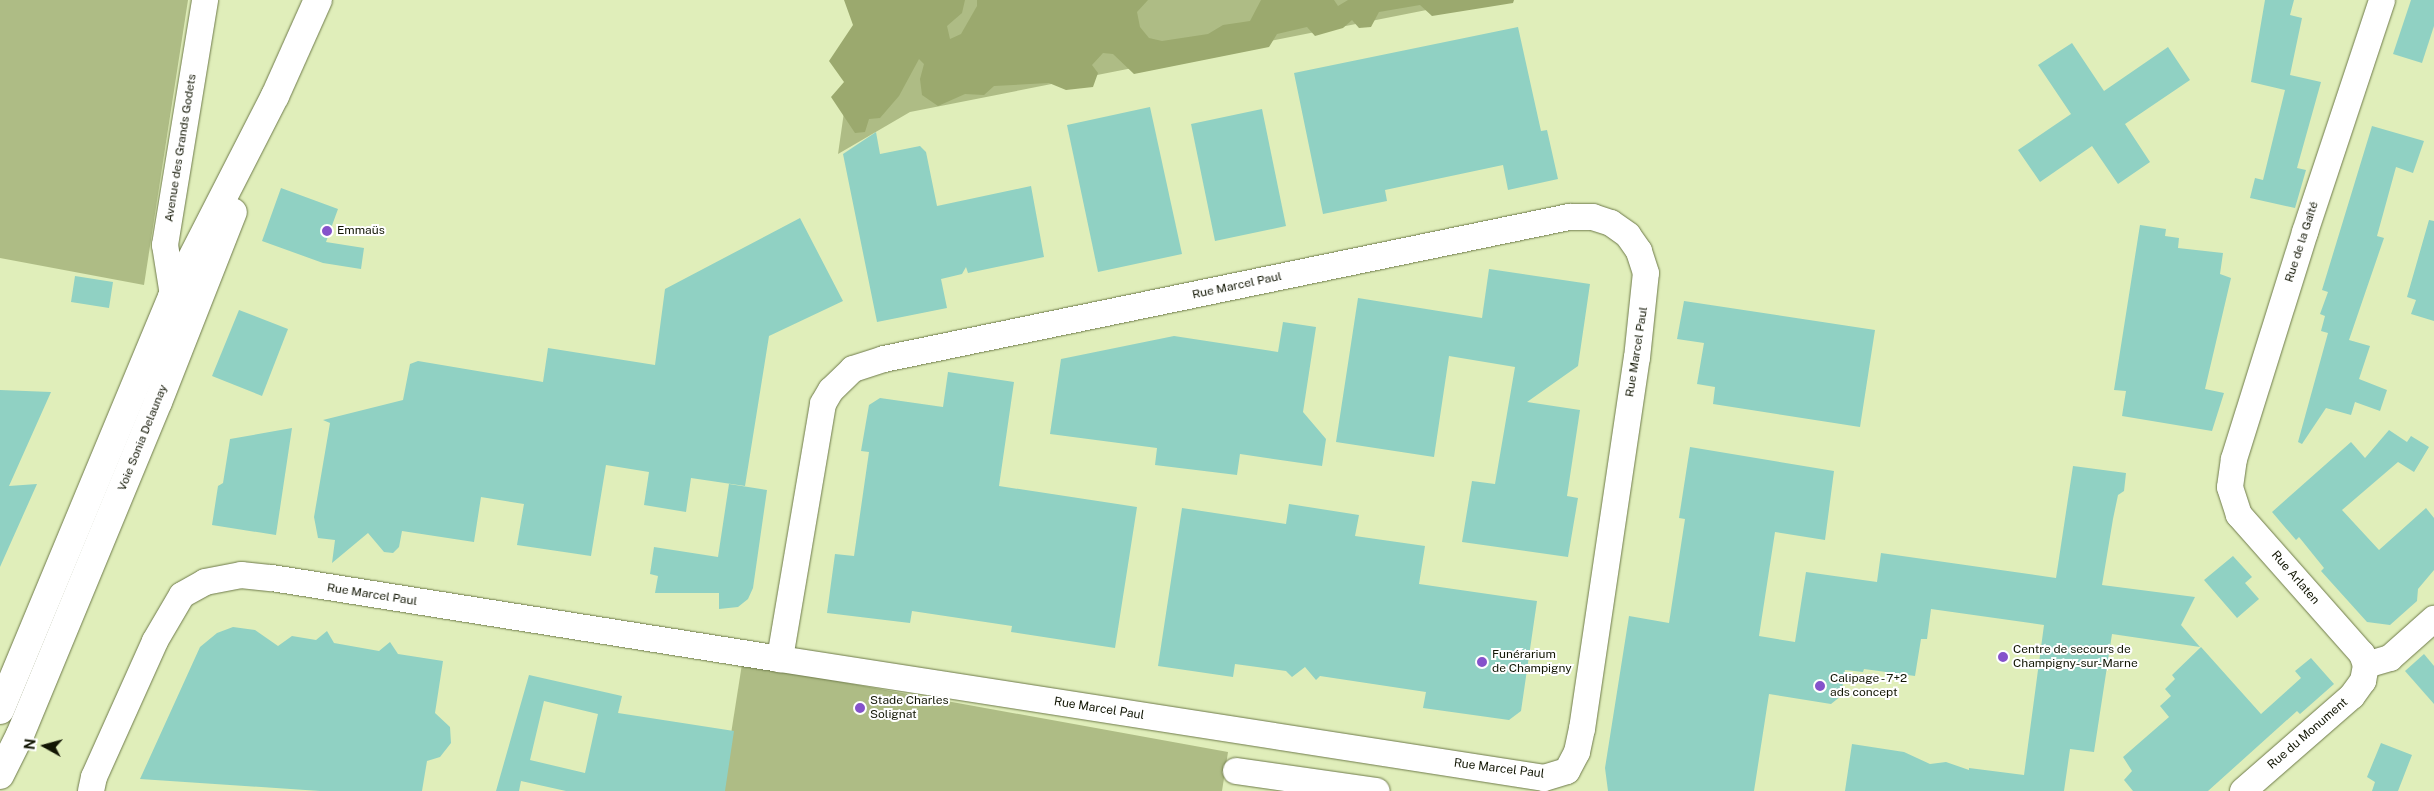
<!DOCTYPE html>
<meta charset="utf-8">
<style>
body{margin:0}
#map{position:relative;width:2434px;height:791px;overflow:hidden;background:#e0eeba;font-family:"Public Sans",sans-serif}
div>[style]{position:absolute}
.green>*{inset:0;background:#aebc85}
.forest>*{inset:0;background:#9ba96e}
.building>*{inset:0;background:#90d1c3}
.roads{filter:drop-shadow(0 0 1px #6e7a4a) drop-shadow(0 0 1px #6e7a4a)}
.street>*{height:26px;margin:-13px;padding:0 13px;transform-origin:13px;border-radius:13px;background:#fff}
.secondary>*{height:28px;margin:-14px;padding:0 14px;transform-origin:14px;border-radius:14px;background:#fff}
.dots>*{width:14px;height:14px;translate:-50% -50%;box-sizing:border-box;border:2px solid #fff;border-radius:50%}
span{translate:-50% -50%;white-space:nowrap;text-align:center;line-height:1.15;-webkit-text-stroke:4px #fff;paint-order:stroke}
.street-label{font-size:12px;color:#121604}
.poi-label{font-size:12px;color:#121604}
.left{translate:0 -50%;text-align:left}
.north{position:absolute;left:20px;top:721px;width:50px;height:50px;-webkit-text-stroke:4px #fff;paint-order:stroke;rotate:277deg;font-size:14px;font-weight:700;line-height:20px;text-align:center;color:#121604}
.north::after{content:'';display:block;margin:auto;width:18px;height:22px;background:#121604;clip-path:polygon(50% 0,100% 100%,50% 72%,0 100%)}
</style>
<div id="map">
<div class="green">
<div style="clip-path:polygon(0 0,188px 0,144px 285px,0 258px)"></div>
<div style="clip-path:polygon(860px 0,1477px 0,910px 112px,838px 154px)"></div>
<div style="clip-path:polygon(742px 664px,1228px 752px,1222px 791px,722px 791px)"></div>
</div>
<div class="forest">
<div style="clip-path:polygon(844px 0,965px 0,962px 13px,947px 26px,950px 39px,961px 34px,977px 6px,977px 0,1148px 0,1137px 12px,1140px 27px,1149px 38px,1162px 41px,1208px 34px,1223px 25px,1250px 21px,1261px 0,1334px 0,1338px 6px,1348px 0,1514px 0,1513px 3px,1432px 16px,1420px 5px,1379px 12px,1371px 27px,1359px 28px,1352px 20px,1343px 28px,1315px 36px,1307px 27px,1277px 34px,1269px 47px,1134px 74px,1113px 54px,1103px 53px,1092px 65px,1098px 73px,1093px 87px,1066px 90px,1049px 83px,994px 86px,984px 95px,965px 94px,938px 106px,922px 95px,920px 79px,924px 64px,919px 59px,899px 96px,880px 118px,869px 119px,865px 132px,855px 133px,831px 97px,844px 82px,829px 61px,853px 25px)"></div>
</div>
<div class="building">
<div style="clip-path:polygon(2265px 0,2294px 0,2290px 15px,2302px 18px,2290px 75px,2321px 82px,2297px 168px,2306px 170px,2295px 208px,2250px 198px,2255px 178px,2263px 180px,2285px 90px,2251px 82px)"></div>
<div style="clip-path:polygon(2411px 0,2434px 0,2434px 26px,2422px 63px,2393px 54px)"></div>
<div style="clip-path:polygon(1518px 27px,1541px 131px,1547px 130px,1558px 179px,1508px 190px,1503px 165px,1385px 190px,1387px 201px,1323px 214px,1294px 73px)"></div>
<div style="clip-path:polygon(2072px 43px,2104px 91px,2168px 47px,2190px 80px,2125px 124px,2150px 162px,2118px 184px,2092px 146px,2040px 182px,2018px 150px,2071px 114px,2038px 65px)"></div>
<div style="clip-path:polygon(1150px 107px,1182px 254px,1098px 272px,1067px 125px)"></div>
<div style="clip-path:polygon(1262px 109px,1286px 226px,1215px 241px,1191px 124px)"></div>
<div style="clip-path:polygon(2372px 126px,2424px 141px,2413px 173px,2396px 167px,2377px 236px,2384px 238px,2349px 340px,2370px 346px,2359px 379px,2387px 390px,2380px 411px,2355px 402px,2351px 415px,2326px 408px,2302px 444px,2298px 442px,2328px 333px,2321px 331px,2325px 316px,2320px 314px,2328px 292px,2322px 290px)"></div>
<div style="clip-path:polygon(876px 132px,880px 154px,920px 146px,926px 152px,937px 206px,1031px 186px,1044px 257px,968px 273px,966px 267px,962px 274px,941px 279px,947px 308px,877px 322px,843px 154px)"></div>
<div style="clip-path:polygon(281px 188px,338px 209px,326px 242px,364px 248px,361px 269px,323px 263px,262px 241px)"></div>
<div style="clip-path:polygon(800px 218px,843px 301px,769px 336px,745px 486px,691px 478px,686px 512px,644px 505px,649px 472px,606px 465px,591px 556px,517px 545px,524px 504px,481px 497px,474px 542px,402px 531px,399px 547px,393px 553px,384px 552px,368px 533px,332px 563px,335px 540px,318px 538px,314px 517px,330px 423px,323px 420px,403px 400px,410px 364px,418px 361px,543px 382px,548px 348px,655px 365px,665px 289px)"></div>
<div style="clip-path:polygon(2429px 220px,2434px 221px,2434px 321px,2411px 314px,2416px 300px,2407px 297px)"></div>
<div style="clip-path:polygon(2140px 225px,2166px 229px,2165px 236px,2179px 238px,2178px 248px,2223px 253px,2220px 274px,2231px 278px,2205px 389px,2224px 393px,2212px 431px,2122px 416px,2126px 391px,2114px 390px)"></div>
<div style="clip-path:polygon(1489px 269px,1590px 284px,1578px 366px,1527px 402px,1580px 410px,1567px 496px,1578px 498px,1568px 557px,1462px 542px,1472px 481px,1495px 484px,1515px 367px,1449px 356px,1434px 457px,1336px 442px,1358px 298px,1482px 318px)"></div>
<div style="clip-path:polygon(75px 276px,113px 282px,109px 308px,71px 302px)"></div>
<div style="clip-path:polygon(1684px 301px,1875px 330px,1860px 427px,1713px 404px,1715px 387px,1697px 384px,1704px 343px,1677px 339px)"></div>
<div style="clip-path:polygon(239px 310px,288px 329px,262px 396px,212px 376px)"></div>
<div style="clip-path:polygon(1283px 322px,1316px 327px,1303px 412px,1326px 439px,1322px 466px,1240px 454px,1237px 475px,1155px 465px,1157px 448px,1050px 434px,1061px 359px,1174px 336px,1278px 352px)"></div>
<div style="clip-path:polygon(948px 372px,1014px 382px,999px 486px,1137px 507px,1115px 648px,1011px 632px,1012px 626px,912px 611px,910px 623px,827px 613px,835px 554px,854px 556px,869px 452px,861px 451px,869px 405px,880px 398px,943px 407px)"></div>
<div style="clip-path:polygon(0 390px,51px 392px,9px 486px,37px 484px,0 567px)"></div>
<div style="clip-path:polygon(292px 428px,276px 535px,212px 525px,218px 486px,223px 483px,230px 439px)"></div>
<div style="clip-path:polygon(2389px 430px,2407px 442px,2411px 436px,2429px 447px,2414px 472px,2398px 462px,2342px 510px,2379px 550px,2426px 508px,2434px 518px,2434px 570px,2418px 589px,2417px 601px,2390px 625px,2367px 622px,2321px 571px,2324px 568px,2299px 537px,2296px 540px,2272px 512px,2351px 442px,2365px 458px)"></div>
<div style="clip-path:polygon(1690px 447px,1834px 471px,1825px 540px,1775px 532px,1759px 636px,1795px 642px,1806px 572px,1877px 582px,1881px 553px,2056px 578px,2073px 466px,2126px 473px,2124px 491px,2118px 495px,2113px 519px,2102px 585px,2195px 597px,2181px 625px,2200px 647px,2112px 634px,2094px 752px,2070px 749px,2064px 791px,1845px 791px,1852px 744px,1904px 752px,1930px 764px,1946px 762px,1969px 770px,1969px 768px,2024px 775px,2044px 625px,1931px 609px,1927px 639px,1921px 639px,1915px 676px,1864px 669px,1863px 672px,1845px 670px,1841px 696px,1831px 704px,1769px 694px,1754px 791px,1608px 791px,1605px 768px,1629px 616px,1669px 623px,1685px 519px,1679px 518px)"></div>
<div style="clip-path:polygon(729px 484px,767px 490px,753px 588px,748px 599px,738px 607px,719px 609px,719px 593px,655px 593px,658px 576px,650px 574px,654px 547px,718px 557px)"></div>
<div style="clip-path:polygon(1289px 504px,1359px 515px,1355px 536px,1425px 546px,1419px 584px,1537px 601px,1521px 711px,1509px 720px,1423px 708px,1426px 692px,1320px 676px,1316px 680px,1305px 667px,1292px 677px,1286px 671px,1235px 664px,1233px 677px,1158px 666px,1182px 508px,1286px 524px)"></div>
<div style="clip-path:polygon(2233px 556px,2252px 577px,2245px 583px,2259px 599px,2237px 618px,2204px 580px)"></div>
<div style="clip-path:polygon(233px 627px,255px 630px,278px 646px,292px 636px,316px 640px,327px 631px,334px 643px,379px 651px,390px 642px,398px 654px,443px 661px,435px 713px,450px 727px,451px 743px,440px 757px,427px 761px,422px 791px,320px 791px,140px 779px,200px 647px,217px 633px)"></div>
<div style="clip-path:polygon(2201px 647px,2261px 714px,2301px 678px,2295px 671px,2311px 658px,2334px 684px,2300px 714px,2297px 711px,2208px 791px,2133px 791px,2124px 780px,2132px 771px,2123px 757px,2169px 717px,2160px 706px,2171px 696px,2165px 689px,2175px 679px,2172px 675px)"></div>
<div style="clip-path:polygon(2424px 654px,2434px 666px,2434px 704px,2405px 671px)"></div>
<div style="clip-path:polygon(evenodd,529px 675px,622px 696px,618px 713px,734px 731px,725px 791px,566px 791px,521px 781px,519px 791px,496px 791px,529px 675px,544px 701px,598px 714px,585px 773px,530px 760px,544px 701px)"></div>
<div style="clip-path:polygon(2381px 743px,2412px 755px,2398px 791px,2372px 791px,2375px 782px,2367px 777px)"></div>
</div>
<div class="roads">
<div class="street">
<div style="left:175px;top:308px;width:64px;rotate:-99deg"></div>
<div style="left:165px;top:245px;width:248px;rotate:-80.7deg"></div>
<div style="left:2366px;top:665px;width:12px;rotate:-110deg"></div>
<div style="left:2362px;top:654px;width:186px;rotate:-131.5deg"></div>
<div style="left:2239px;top:515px;width:29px;rotate:-108deg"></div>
<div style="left:2230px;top:487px;width:28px;rotate:-82deg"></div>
<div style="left:2234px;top:459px;width:238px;rotate:-72.6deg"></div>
<div style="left:2305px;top:232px;width:244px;rotate:-71.6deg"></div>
<div style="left:2366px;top:665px;width:25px;rotate:-16deg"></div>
<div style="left:2390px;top:658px;width:59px;rotate:-41.6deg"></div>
<div style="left:1236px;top:771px;width:142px;rotate:8.1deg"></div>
<div style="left:91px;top:791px;width:14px;rotate:-78deg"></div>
<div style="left:94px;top:777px;width:149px;rotate:-65.8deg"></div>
<div style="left:155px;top:641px;width:53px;rotate:-59.6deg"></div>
<div style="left:182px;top:595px;width:26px;rotate:-29deg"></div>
<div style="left:205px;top:582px;width:37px;rotate:-11deg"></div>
<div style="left:241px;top:575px;width:31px;rotate:6deg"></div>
<div style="left:272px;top:578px;width:514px;rotate:9.06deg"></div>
<div style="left:780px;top:659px;width:773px;rotate:8.85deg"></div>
<div style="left:1544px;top:778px;width:24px;rotate:-17deg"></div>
<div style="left:1567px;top:771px;width:21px;rotate:-62deg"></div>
<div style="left:1577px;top:752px;width:24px;rotate:-78deg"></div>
<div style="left:1582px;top:729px;width:375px;rotate:-81.6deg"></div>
<div style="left:1637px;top:358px;width:85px;rotate:-84deg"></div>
<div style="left:1646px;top:273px;width:23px;rotate:-108deg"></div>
<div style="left:1639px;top:251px;width:19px;rotate:-125deg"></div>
<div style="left:1628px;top:235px;width:21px;rotate:-145deg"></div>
<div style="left:1611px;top:223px;width:19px;rotate:-162deg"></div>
<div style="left:1593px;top:217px;width:24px;rotate:180deg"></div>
<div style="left:1569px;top:217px;width:700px;rotate:168.29deg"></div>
<div style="left:884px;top:359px;width:33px;rotate:162deg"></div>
<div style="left:853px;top:369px;width:30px;rotate:136deg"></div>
<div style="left:831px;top:390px;width:16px;rotate:120deg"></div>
<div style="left:823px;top:404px;width:259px;rotate:99.6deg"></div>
<div style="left:2243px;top:791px;width:145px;rotate:-41.1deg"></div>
<div style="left:2352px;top:696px;width:19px;rotate:-54deg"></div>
<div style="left:2363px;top:681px;width:16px;rotate:-79deg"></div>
</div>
<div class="secondary">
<div style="left:0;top:710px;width:447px;rotate:-67.4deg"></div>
<div style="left:172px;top:297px;width:226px;rotate:-62.9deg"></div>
<div style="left:275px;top:96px;width:105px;rotate:-65.9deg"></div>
<div style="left:0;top:775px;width:45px;rotate:-63.4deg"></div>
<div style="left:20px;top:735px;width:360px;rotate:-67.5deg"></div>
<div style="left:158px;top:402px;width:204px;rotate:-68.5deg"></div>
</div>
</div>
<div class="dots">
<div style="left:327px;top:231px;background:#8552cb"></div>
<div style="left:2003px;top:657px;background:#8552cb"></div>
<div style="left:1482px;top:662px;background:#8552cb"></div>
<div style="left:1820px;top:686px;background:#8552cb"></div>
<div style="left:860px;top:708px;background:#8552cb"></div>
</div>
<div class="street-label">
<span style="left:181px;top:148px;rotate:-81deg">Avenue des Grands Godets</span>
<span style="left:2302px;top:242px;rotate:-72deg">Rue de la Gaîté</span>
<span style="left:1237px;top:286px;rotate:-12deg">Rue Marcel Paul</span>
<span style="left:1637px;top:352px;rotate:-81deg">Rue Marcel Paul</span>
<span style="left:143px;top:438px;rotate:-68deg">Voie Sonia Delaunay</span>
<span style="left:2295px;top:578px;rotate:49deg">Rue Arlaten</span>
<span style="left:372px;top:595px;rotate:9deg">Rue Marcel Paul</span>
<span style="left:1099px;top:709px;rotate:9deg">Rue Marcel Paul</span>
<span style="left:2308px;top:734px;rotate:-41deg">Rue du Monument</span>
<span style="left:1499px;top:769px;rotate:7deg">Rue Marcel Paul</span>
</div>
<div class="poi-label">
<span class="left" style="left:337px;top:231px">Emmaüs</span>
<span class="left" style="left:2013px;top:657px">Centre de secours de<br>Champigny-sur-Marne</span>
<span class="left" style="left:1492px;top:662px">Funérarium<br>de Champigny</span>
<span class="left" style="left:1830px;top:686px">Calipage - 7+2<br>ads concept</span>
<span class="left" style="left:870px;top:708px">Stade Charles<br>Solignat</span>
</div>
<div class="north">N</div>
</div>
